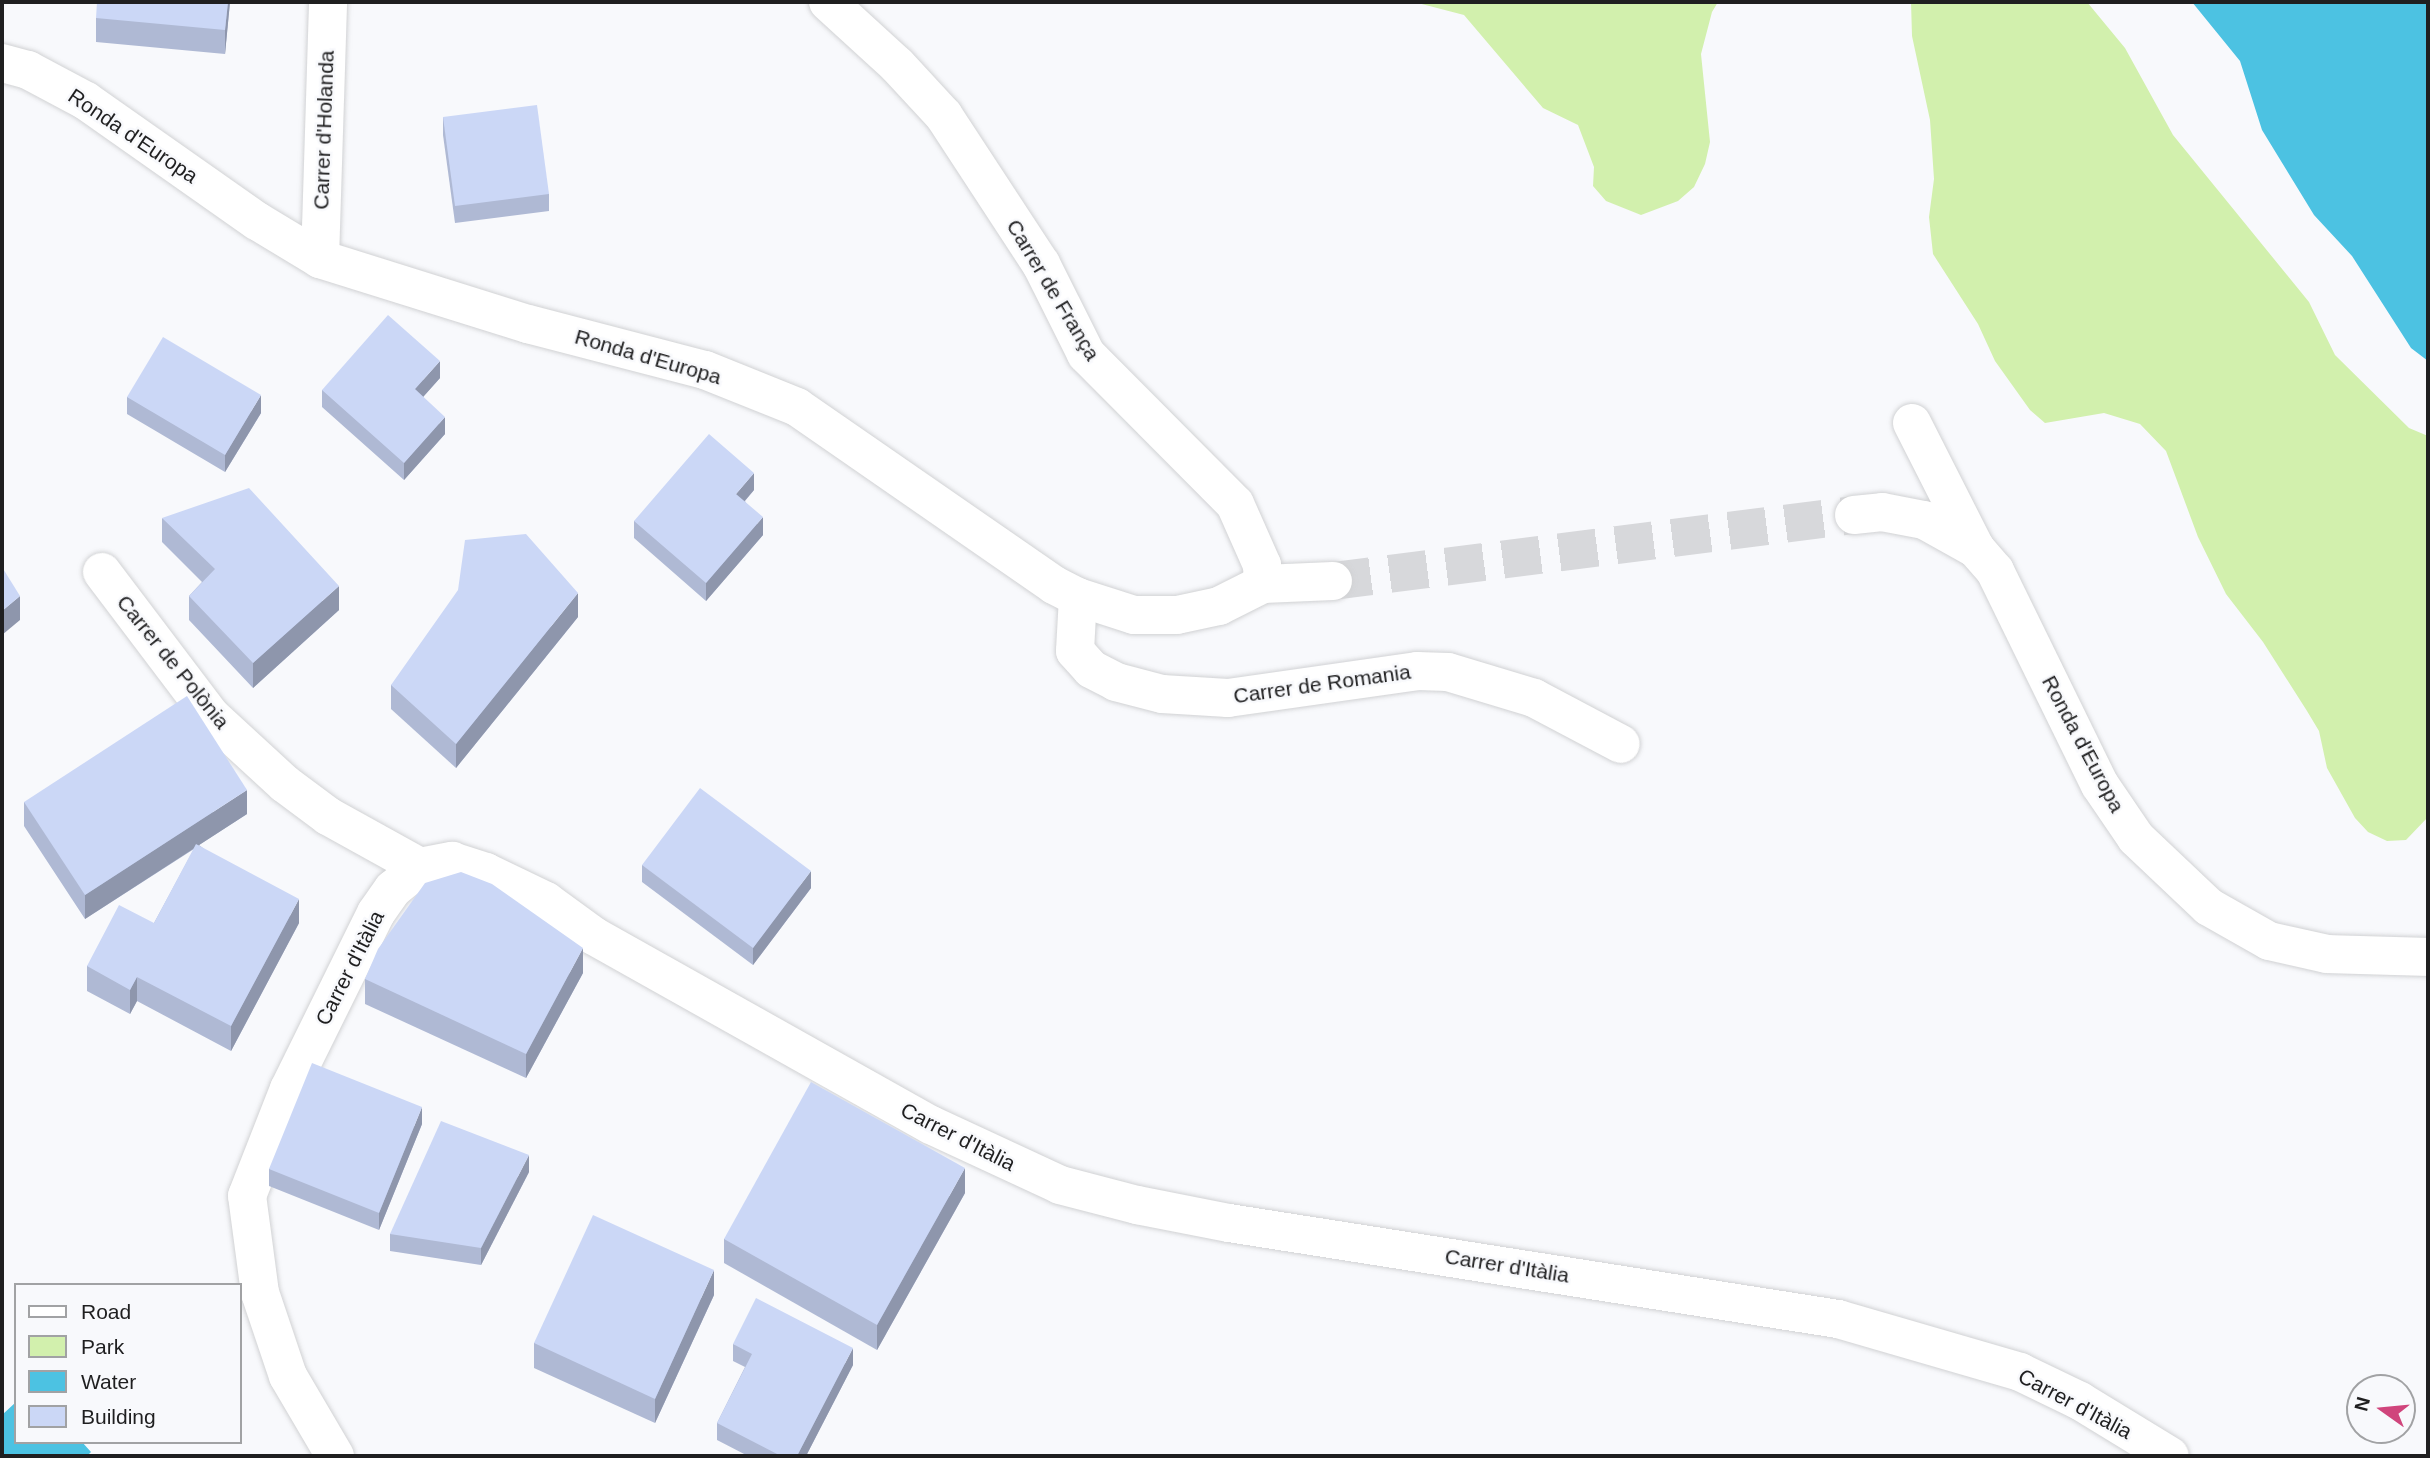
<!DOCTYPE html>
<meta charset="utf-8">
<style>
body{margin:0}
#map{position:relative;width:2430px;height:1458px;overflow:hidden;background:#f8f9fc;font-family:Helvetica,sans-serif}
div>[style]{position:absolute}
.green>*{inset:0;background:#d2f0ad}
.water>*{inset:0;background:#4cc2e2}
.minor-tunnel>*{height:38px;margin-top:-19px;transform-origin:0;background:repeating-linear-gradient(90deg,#d7d8db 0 38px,transparent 0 57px)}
.roads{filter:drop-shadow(0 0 2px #d1d2d4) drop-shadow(0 0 2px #d1d2d4)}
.minor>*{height:38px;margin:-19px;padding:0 19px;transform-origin:19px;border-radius:19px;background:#fff}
.wall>*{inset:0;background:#afb9d4}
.shaded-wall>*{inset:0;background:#8e96ac}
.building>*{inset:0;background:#cbd7f6}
span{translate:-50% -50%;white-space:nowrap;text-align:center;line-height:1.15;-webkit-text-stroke:5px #f8f9fc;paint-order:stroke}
.street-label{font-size:21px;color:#1f1f20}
.frame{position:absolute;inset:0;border:4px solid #1f1f20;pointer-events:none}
.legend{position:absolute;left:14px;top:1283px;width:228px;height:161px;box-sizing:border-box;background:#f8f9fc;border:2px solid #a1a2a4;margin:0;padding:9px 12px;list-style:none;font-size:21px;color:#1f1f20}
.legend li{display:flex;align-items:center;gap:14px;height:35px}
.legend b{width:35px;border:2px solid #a1a2a4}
.north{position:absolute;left:2346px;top:1374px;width:70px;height:70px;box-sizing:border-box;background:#f8f9fc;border:2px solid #a1a2a4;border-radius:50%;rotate:285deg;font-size:19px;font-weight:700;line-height:28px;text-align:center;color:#1f1f20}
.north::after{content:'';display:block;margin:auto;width:24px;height:32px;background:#d0457c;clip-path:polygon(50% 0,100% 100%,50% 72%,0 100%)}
</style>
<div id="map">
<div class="green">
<div style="clip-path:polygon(1414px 2px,1718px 2px,1712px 12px,1701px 54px,1710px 142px,1705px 164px,1694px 187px,1678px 201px,1641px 215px,1606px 201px,1593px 186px,1594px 167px,1578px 125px,1543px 108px,1464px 15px)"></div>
<div style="clip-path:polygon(1911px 2px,2087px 2px,2125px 48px,2173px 135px,2309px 302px,2335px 355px,2409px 428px,2428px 436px,2428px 817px,2406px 840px,2387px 841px,2368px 832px,2355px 818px,2327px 768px,2319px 731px,2307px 711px,2263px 642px,2226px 594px,2198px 537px,2166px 451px,2140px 424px,2104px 413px,2045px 423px,2030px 410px,1995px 361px,1978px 324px,1933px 254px,1929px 217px,1934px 179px,1930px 120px,1912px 36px)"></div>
</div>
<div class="water">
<div style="clip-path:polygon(2192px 2px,2428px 2px,2428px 361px,2411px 348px,2352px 256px,2314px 215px,2262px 130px,2240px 61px)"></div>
<div style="clip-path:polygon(16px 1402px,16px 1442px,82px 1442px,91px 1452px,87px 1456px,2px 1456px,2px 1415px)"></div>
</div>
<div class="minor-tunnel">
<div style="left:1333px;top:581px;width:525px;rotate:-7.22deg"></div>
</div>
<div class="roads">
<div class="minor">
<div style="left:828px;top:2px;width:93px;rotate:42.4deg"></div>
<div style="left:897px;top:65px;width:69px;rotate:47.3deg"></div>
<div style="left:944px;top:116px;width:177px;rotate:56.8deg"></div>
<div style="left:1041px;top:264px;width:101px;rotate:63.4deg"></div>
<div style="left:1086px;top:354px;width:211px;rotate:45.2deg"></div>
<div style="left:1235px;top:504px;width:67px;rotate:66.1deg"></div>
<div style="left:1262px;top:565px;width:19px;rotate:87deg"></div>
<div style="left:2px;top:63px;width:27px;rotate:15deg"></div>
<div style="left:28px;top:70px;width:66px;rotate:28.1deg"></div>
<div style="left:86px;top:101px;width:209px;rotate:35.1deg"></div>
<div style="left:257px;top:221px;width:74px;rotate:31.1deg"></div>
<div style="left:320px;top:259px;width:218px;rotate:17.4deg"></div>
<div style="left:528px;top:324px;width:183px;rotate:14.6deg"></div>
<div style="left:705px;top:370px;width:99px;rotate:21.9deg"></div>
<div style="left:797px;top:407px;width:313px;rotate:34.7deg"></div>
<div style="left:1054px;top:585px;width:27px;rotate:27deg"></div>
<div style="left:1078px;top:597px;width:59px;rotate:17.8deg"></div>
<div style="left:1134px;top:615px;width:43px"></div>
<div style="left:1177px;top:615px;width:43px;rotate:-12.1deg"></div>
<div style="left:1219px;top:606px;width:49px;rotate:-26.6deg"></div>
<div style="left:1263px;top:584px;width:70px;rotate:-2.5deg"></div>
<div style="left:320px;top:259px;width:257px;rotate:-88.2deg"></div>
<div style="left:1912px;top:423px;width:141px;rotate:63.1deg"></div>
<div style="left:1854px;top:515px;width:28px;rotate:-6deg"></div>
<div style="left:1882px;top:512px;width:43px;rotate:10.8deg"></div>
<div style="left:1924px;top:520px;width:60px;rotate:29.1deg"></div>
<div style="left:1976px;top:549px;width:29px;rotate:49deg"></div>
<div style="left:1995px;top:571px;width:238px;rotate:63.9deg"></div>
<div style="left:2100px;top:785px;width:64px;rotate:55.8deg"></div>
<div style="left:2136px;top:838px;width:100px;rotate:43.4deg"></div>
<div style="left:2209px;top:907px;width:69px;rotate:29.5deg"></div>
<div style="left:2269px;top:941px;width:59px;rotate:12.6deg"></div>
<div style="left:2327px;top:954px;width:101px;rotate:1.7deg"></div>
<div style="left:102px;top:572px;width:181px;rotate:52.9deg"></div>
<div style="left:211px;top:716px;width:100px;rotate:42.6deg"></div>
<div style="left:285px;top:784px;width:54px;rotate:36.7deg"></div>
<div style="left:328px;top:816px;width:105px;rotate:29deg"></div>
<div style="left:1078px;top:597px;width:54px;rotate:93.2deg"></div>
<div style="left:1075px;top:651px;width:24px;rotate:48deg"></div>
<div style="left:1091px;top:669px;width:28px;rotate:27deg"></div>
<div style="left:1116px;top:682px;width:48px;rotate:14.6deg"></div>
<div style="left:1162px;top:694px;width:66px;rotate:3.5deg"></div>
<div style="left:1228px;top:698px;width:191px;rotate:-8.1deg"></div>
<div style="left:1417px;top:671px;width:31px;rotate:2deg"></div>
<div style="left:1448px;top:672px;width:90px;rotate:16.8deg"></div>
<div style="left:1534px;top:698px;width:98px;rotate:27.9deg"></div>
<div style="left:335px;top:1456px;width:93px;rotate:-120.4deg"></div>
<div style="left:288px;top:1376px;width:88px;rotate:-108.6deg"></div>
<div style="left:260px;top:1293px;width:98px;rotate:-97.6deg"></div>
<div style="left:247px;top:1196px;width:115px;rotate:-68.6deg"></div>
<div style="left:289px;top:1089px;width:196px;rotate:-63.7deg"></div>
<div style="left:376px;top:913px;width:29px;rotate:-55deg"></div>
<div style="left:393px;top:889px;width:35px;rotate:-39deg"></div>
<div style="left:420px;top:867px;width:33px;rotate:-11deg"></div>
<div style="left:452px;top:861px;width:36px;rotate:18deg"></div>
<div style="left:486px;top:872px;width:67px;rotate:25.8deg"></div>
<div style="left:546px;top:901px;width:59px;rotate:36.1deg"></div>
<div style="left:594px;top:936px;width:386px;rotate:29.3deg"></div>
<div style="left:931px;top:1125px;width:142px;rotate:24.9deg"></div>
<div style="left:1060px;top:1185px;width:80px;rotate:14.6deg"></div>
<div style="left:1137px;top:1205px;width:94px;rotate:11.1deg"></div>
<div style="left:1229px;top:1223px;width:617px;rotate:8.96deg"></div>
<div style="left:1838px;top:1319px;width:190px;rotate:16.2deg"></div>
<div style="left:2020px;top:1372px;width:67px;rotate:25.8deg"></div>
<div style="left:2080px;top:1401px;width:105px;rotate:31.4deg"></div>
</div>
</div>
<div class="wall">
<div style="clip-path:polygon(230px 2px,225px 54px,96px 42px,96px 18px)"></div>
<div style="clip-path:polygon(443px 117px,549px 194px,549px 211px,455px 223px,443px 135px)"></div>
<div style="clip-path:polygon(440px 378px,423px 397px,445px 434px,404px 480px,322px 407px,322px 390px)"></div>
<div style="clip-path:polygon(127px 397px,261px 413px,225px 472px,127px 414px)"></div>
<div style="clip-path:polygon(754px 490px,745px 501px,763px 535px,706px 601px,634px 538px,634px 521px)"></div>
<div style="clip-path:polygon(162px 518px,339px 610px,253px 688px,189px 620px,189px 596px,202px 582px,162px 542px)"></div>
<div style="clip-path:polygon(578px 617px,456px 768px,391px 709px,391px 685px)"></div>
<div style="clip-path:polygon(24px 802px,247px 814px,199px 845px,299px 923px,231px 1051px,137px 1001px,130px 1014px,87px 991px,87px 966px,154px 923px,194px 849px,85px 919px,24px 826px)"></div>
<div style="clip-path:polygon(642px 865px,811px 888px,753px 965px,642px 882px)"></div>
<div style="clip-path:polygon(583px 973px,526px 1078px,365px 1004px,365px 979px)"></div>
<div style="clip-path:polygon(422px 1124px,379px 1230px,269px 1186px,269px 1169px)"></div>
<div style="clip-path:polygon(529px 1172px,481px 1265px,390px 1251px,390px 1234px)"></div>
<div style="clip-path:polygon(965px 1193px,877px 1350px,724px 1263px,724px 1239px)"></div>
<div style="clip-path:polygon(714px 1295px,655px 1423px,534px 1368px,534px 1343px)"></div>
<div style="clip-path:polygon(733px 1344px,853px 1365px,806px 1456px,748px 1456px,717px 1440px,717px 1423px,745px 1367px,733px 1361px)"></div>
</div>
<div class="shaded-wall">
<div style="clip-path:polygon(228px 2px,230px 2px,225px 54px,225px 30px)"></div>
<div style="clip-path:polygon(440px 361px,440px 378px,415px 406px,415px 389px)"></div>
<div style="clip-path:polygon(261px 395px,261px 413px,225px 472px,225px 455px)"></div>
<div style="clip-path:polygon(445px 417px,445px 434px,404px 480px,404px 463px)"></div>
<div style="clip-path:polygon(754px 473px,754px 490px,736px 511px,736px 494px)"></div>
<div style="clip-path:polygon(763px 517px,763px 535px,706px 601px,706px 583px)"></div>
<div style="clip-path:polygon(339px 586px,339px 610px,253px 688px,253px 663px)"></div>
<div style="clip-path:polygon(578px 593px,578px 617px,456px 768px,456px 744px)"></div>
<div style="clip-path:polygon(20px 596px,20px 620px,2px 635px,2px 611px)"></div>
<div style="clip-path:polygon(247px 790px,247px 814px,85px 919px,85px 895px)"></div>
<div style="clip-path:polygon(811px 871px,811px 888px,753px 965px,753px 948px)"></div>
<div style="clip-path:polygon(299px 899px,299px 923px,231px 1051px,231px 1026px)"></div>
<div style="clip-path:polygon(583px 948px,583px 973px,526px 1078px,526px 1054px)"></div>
<div style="clip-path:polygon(137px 977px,137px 1001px,130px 1014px,130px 990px)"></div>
<div style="clip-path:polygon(422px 1107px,422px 1124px,379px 1230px,379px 1213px)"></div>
<div style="clip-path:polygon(529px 1155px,529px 1172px,481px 1265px,481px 1248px)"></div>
<div style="clip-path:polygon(965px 1168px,965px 1193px,877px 1350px,877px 1325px)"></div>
<div style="clip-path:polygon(714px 1270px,714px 1295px,655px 1423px,655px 1399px)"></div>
<div style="clip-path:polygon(853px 1348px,853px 1365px,806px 1456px,797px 1456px)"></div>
</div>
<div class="building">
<div style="clip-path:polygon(97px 2px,228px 2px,225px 30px,96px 18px)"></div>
<div style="clip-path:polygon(537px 105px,549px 194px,455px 206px,443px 117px)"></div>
<div style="clip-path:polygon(388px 315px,440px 361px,415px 389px,445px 417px,404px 463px,322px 390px)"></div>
<div style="clip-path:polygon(163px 337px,261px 395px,225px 455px,127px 397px)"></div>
<div style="clip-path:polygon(709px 434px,754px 473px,736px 494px,763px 517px,706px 583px,634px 521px)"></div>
<div style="clip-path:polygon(249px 488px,339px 586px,253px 663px,189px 596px,215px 569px,162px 518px)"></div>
<div style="clip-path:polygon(526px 534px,578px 593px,456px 744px,391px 685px,458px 590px,465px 540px)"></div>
<div style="clip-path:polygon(2px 567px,20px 596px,2px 611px)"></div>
<div style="clip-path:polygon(187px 696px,247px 790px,85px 895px,24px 802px)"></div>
<div style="clip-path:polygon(700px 788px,811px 871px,753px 948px,642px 865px)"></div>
<div style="clip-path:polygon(196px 844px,299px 899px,231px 1026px,137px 977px,130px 990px,87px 966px,119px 905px,154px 923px)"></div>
<div style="clip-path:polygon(461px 872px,492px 884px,583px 948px,526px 1054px,365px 979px,378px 949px,425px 883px)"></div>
<div style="clip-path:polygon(312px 1063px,422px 1107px,379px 1213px,269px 1169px)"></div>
<div style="clip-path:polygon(811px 1082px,965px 1168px,877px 1325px,724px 1239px)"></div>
<div style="clip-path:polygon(441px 1121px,529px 1155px,481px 1248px,390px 1234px)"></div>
<div style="clip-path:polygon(593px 1215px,714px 1270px,655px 1399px,534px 1343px)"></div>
<div style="clip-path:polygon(756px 1298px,853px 1348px,797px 1456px,781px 1456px,717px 1423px,752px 1354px,733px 1344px)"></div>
</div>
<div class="street-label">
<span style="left:324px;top:130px;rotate:-88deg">Carrer d'Holanda</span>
<span style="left:133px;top:136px;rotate:34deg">Ronda d'Europa</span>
<span style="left:1053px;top:290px;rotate:59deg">Carrer de França</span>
<span style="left:648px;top:357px;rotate:16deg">Ronda d'Europa</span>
<span style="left:173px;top:662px;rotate:51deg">Carrer de Polònia</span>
<span style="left:1322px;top:684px;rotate:-8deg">Carrer de Romania</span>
<span style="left:2083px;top:744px;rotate:62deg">Ronda d'Europa</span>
<span style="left:350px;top:968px;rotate:-63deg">Carrer d'Itàlia</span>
<span style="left:958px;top:1137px;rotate:27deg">Carrer d'Itàlia</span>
<span style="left:1507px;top:1266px;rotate:9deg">Carrer d'Itàlia</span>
<span style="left:2075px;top:1404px;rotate:28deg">Carrer d'Itàlia</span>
</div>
<div class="frame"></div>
<ul class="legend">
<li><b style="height:9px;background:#fff"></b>Road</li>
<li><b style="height:19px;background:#d2f0ad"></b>Park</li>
<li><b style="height:19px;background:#4cc2e2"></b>Water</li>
<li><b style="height:19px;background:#cbd7f6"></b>Building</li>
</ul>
<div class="north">N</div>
</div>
